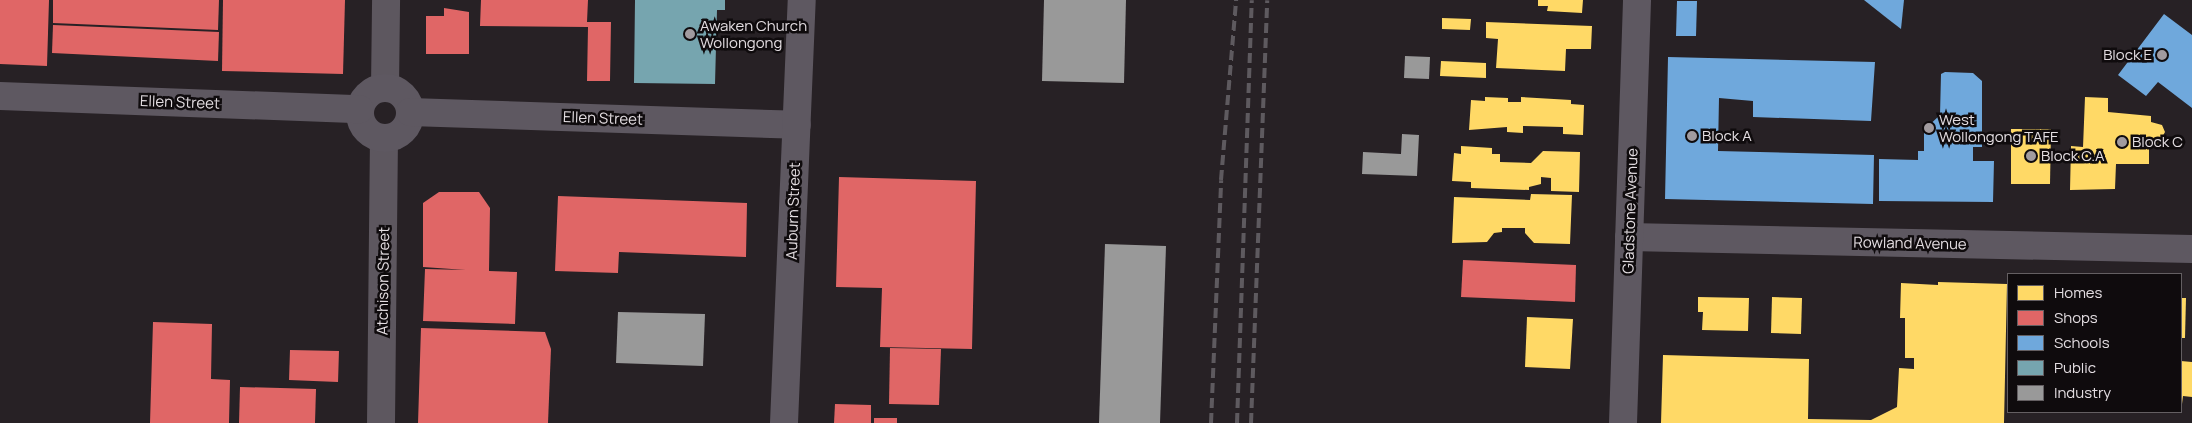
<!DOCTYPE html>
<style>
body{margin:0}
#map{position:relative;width:2192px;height:423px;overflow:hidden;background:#272125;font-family:Manrope,sans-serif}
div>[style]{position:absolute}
.homes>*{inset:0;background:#ffd966}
.shops>*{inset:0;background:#e06666}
.schools>*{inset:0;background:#6fa8dc}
.public>*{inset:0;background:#76a5af}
.industry>*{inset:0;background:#999}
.street>*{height:28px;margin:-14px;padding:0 14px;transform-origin:14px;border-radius:14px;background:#5d575f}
.secondary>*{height:28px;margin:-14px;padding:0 14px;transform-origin:14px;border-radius:14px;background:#5e5861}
.secondary>.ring{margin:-14px;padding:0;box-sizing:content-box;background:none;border:28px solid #5e5861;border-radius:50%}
.rail>*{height:4px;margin-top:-2px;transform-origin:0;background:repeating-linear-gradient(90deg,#5e5a5f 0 10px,transparent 0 15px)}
.dots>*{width:14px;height:14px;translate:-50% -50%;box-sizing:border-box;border:2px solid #0f0b0d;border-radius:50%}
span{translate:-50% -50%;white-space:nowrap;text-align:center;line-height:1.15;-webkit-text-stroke:5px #0f0b0d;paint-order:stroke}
.poi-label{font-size:15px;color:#e3dde1}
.left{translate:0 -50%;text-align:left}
.right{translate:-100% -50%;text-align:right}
.street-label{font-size:15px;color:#e3dde1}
.legend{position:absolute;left:2007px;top:273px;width:175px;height:140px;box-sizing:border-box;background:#0f0b0d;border:1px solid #645f62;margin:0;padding:6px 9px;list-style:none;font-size:15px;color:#e3dde1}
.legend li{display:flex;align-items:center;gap:10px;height:25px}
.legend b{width:25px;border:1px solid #645f62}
</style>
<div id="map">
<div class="homes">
<div style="clip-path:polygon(1538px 0,1583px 0,1582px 13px,1547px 11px,1548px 6px,1538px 6px)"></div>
<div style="clip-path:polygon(1442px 18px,1471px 19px,1470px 30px,1442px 29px)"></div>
<div style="clip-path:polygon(1486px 22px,1592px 26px,1591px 49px,1566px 49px,1565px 71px,1496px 68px,1498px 39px,1486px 38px)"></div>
<div style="clip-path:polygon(1441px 61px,1486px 63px,1486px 78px,1440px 76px)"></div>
<div style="clip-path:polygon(1485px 97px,1508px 98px,1508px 102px,1521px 102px,1521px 97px,1571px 100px,1571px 104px,1584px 105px,1583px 135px,1563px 134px,1563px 127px,1523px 126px,1523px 133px,1507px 132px,1507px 127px,1469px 130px,1471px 100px,1485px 101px)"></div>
<div style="clip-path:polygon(2085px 97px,2108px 98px,2108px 112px,2151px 116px,2151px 122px,2162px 125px,2165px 132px,2158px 145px,2149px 145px,2149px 164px,2116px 164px,2115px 189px,2070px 190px,2071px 146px,2083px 147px)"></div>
<div style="clip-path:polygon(2011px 129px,2051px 129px,2050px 184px,2011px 184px)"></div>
<div style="clip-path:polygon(1461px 146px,1492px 148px,1492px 154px,1500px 154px,1500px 162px,1531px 163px,1543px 151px,1580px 152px,1579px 192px,1551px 191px,1551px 178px,1541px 177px,1541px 184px,1529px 187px,1529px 190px,1471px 188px,1471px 182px,1452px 181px,1454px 153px,1461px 154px)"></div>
<div style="clip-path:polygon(1531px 194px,1572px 195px,1570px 244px,1534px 243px,1525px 233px,1525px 228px,1502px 228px,1502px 232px,1494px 233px,1487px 242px,1452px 243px,1454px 197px,1530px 200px)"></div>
<div style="clip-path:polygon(1938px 282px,2007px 284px,2004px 423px,1661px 423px,1663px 355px,1809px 359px,1808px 419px,1871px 420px,1897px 407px,1899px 368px,1914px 369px,1914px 358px,1905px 358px,1905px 318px,1900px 318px,1901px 283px,1938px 285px)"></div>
<div style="clip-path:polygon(1698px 297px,1749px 298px,1748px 331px,1702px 330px,1703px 312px,1698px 312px)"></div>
<div style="clip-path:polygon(1772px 297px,1802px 298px,1801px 334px,1771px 333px)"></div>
<div style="clip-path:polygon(2181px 298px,2186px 298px,2185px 338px,2181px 338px)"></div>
<div style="clip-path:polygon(1527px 317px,1573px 319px,1570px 369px,1525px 367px)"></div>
<div style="clip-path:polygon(2181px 361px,2192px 362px,2192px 397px,2183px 396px,2182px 404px)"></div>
</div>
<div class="shops">
<div style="clip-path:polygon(0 0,49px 0,47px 66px,0 64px)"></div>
<div style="clip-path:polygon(53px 0,219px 0,218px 30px,53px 23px)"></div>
<div style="clip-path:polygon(223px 0,345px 0,343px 74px,222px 71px)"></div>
<div style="clip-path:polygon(481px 0,588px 0,587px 22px,611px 22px,610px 81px,587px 81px,588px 27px,480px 26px)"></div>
<div style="clip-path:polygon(444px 8px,469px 12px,469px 54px,426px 54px,426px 16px,444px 16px)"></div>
<div style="clip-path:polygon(53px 25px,219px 32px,218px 61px,52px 53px)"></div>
<div style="clip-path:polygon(839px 177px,976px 181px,972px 349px,880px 347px,882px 288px,836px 287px)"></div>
<div style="clip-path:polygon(439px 192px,479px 192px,490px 208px,489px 271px,517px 272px,515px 324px,423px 321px,425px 269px,466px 270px,423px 267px,423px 203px)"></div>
<div style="clip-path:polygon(558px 196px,747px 203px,746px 257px,619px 252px,618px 273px,555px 271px)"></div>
<div style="clip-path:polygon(1463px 260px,1576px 265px,1575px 302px,1461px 297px)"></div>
<div style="clip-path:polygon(153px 322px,212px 324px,211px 379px,230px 380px,229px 423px,150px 423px)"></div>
<div style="clip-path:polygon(421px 328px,545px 332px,551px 349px,548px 423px,418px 423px)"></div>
<div style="clip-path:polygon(890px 348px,941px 349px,939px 405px,889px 404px)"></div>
<div style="clip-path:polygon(290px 350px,339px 351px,338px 382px,289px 380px)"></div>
<div style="clip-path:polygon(240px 387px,316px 389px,315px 423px,239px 423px)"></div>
<div style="clip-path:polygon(835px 404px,871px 405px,871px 423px,834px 423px)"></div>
<div style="clip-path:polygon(874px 418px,897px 418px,897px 423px,874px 423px)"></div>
</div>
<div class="schools">
<div style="clip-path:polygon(1864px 0,1904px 0,1901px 29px,1888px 19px)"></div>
<div style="clip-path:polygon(1677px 1px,1697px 1px,1696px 36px,1676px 36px)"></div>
<div style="clip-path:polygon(2164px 14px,2192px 35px,2192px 108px,2158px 82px,2146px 96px,2118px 75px)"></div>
<div style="clip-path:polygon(1668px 57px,1875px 62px,1871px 121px,1753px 117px,1753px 101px,1719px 98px,1718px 151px,1874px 155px,1873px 204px,1665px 199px)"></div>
<div style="clip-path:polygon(1945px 72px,1973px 73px,1982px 81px,1982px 147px,1973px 147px,1973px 161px,1994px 161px,1993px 202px,1879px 201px,1879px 159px,1918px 160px,1918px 151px,1924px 151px,1924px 130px,1940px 115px,1941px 74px)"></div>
</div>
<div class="public">
<div style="clip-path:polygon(635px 0,725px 0,725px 10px,717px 10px,715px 84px,634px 83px)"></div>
</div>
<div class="industry">
<div style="clip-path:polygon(1044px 0,1126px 0,1124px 83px,1042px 81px)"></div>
<div style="clip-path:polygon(1405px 56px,1430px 57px,1429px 79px,1404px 78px)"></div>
<div style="clip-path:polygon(1402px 134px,1419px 135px,1417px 176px,1362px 174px,1363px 152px,1401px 154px)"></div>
<div style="clip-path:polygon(1105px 244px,1166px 246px,1160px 423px,1099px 423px)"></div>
<div style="clip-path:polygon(618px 312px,705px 314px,703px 366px,616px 363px)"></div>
</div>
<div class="street">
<div style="left:385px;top:88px;width:88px;rotate:-89.3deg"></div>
<div style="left:381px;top:423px;width:285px;rotate:-89.4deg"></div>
</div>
<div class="secondary">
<div class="ring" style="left:360px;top:88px;width:22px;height:22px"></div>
<div style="left:0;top:96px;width:360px;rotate:2.1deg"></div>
<div style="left:410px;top:112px;width:387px;rotate:1.9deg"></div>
<div style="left:1629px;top:237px;width:563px;rotate:1.22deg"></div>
<div style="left:784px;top:423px;width:423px;rotate:-87.6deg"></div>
<div style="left:1623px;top:423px;width:423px;rotate:-88.1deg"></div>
</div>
<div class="rail">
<div style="left:1211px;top:423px;width:243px;rotate:-87.6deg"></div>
<div style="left:1221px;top:180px;width:181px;rotate:-85.2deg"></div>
<div style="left:1237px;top:423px;width:423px;rotate:-88deg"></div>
<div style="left:1251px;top:423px;width:423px;rotate:-87.8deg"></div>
</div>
<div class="dots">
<div style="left:690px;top:34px;background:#a19b9f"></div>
<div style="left:2162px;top:55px;background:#a19b9f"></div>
<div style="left:1929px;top:128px;background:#a19b9f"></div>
<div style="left:1692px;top:136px;background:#a19b9f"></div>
<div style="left:2122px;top:142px;background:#a19b9f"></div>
<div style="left:2031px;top:156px;background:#a19b9f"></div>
</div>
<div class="poi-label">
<span class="left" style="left:700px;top:34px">Awaken Church<br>Wollongong</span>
<span class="right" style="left:2152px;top:55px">Block E</span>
<span class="left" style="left:1939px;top:128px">West<br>Wollongong TAFE</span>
<span class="left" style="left:1702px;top:136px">Block A</span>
<span class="left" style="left:2132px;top:142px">Block C</span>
<span class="left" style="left:2041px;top:156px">Block C.A</span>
</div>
<div class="street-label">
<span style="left:180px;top:102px;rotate:2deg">Ellen Street</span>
<span style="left:603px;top:118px;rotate:2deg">Ellen Street</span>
<span style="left:793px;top:211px;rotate:-88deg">Auburn Street</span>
<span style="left:1630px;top:211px;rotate:-88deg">Gladstone Avenue</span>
<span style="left:1910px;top:243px;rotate:1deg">Rowland Avenue</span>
<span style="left:383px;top:281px;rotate:-89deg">Atchison Street</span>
</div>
<ul class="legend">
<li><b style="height:14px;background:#ffd966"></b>Homes</li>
<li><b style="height:14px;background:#e06666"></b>Shops</li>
<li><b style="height:14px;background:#6fa8dc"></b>Schools</li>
<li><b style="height:14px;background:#76a5af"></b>Public</li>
<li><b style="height:14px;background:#999"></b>Industry</li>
</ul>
</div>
